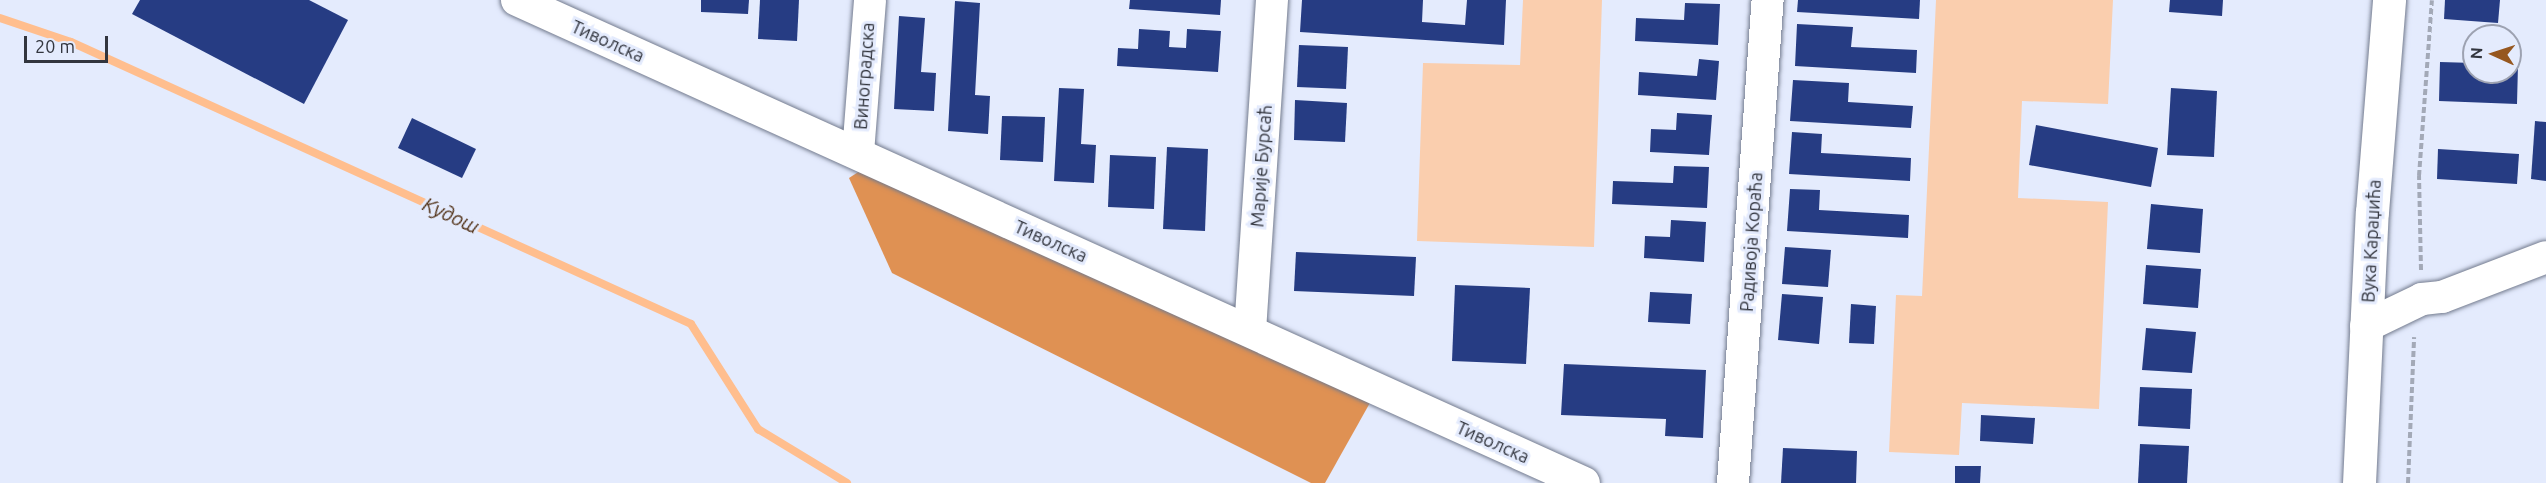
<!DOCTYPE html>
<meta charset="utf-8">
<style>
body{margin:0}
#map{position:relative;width:2546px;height:483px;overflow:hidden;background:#e4ebfd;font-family:Ubuntu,sans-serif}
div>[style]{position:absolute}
.green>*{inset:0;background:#faceae}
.forest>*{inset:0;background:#df9153}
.stream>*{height:8px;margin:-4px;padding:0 4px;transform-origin:4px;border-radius:4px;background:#ffbe8e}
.building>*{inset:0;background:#263c83}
.path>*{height:4px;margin-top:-2px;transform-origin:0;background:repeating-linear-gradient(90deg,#a3a9b7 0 6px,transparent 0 9px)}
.roads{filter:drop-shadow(0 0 2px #737b8e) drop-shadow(0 0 2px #737b8e)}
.minor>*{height:32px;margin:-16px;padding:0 16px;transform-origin:16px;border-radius:16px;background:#fff}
.secondary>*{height:33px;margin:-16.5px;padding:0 16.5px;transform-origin:16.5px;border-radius:16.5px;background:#fff}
span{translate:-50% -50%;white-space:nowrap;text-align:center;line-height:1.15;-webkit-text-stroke:6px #e4ebfd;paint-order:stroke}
.street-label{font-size:18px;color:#32353e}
.water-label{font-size:20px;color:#523218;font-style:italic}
.north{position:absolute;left:2462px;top:24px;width:60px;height:60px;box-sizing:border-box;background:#e4ebfd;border:2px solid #9da2b1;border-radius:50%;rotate:273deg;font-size:16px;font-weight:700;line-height:24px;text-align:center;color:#32353e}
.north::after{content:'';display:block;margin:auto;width:21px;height:27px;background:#96571f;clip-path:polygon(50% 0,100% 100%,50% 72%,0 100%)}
.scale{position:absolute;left:24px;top:36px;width:84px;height:27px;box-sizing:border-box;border:3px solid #32353e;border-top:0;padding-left:8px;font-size:18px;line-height:21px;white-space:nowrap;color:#32353e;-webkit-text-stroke:4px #e4ebfd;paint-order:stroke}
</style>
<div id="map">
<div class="green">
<div style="clip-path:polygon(1523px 0,1602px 0,1594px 247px,1417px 241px,1423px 63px,1520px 65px)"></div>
<div style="clip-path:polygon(1936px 0,2113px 0,2108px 104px,2022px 101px,2018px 198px,2108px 202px,2099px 409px,1962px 403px,1959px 455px,1889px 452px,1896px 295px,1922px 296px)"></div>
</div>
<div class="forest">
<div style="clip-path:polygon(866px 167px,1371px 401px,1325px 483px,1311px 483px,892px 273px,849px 178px)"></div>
</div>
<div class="stream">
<div style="left:0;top:18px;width:75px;rotate:18.7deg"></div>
<div style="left:71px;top:42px;width:681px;rotate:24.46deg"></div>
<div style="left:691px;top:324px;width:125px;rotate:57.5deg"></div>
<div style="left:758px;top:429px;width:104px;rotate:31.2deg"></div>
</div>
<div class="building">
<div style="clip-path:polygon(140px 0,309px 0,348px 20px,304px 104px,132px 14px)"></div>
<div style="clip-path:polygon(701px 0,749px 0,748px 14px,701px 12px)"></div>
<div style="clip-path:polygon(760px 0,799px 0,797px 41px,758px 39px)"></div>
<div style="clip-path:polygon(1130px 0,1221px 0,1220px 15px,1129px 9px)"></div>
<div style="clip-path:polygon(1302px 0,1423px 0,1422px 22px,1465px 25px,1467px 0,1506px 0,1504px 45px,1300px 32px)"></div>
<div style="clip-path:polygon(1798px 0,1920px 0,1919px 19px,1797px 12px)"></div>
<div style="clip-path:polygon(2170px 0,2223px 0,2222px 16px,2169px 12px)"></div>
<div style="clip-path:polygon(2445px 0,2500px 0,2498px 23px,2444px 19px)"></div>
<div style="clip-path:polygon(955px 1px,980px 3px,975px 95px,990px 96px,988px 134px,948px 131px)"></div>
<div style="clip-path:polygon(1685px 3px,1720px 4px,1718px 45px,1635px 41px,1636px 18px,1684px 20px)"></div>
<div style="clip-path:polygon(899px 16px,925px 18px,921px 72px,936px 73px,934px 111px,894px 109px)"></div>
<div style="clip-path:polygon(1797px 24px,1853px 27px,1851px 47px,1917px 50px,1916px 73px,1795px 66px)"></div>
<div style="clip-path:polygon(1139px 29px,1170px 31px,1169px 47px,1186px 48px,1187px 29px,1221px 31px,1218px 72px,1117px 66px,1118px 48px,1138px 49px)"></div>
<div style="clip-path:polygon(1299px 45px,1348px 47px,1346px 89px,1297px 87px)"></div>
<div style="clip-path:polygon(1699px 59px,1719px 61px,1716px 100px,1638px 95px,1639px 72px,1697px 76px)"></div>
<div style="clip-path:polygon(2440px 62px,2474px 63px,2474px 72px,2510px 72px,2510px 64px,2518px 65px,2517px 104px,2439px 101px)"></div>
<div style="clip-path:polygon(1793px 80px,1849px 83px,1848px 102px,1913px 106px,1911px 128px,1790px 121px)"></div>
<div style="clip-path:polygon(1059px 88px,1084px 89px,1081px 144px,1096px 145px,1094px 183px,1054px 181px)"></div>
<div style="clip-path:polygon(2171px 88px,2217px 91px,2214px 157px,2167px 155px)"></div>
<div style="clip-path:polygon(1295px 100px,1347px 103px,1345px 142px,1294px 140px)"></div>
<div style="clip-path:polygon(1677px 113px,1712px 115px,1709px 155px,1650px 152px,1651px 129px,1676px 130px)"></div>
<div style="clip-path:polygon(1002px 116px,1045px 117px,1043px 162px,1000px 160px)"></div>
<div style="clip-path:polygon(412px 118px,476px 149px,462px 178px,398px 148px)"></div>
<div style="clip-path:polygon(2535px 121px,2546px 122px,2546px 181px,2531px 179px)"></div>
<div style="clip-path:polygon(2036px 125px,2158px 148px,2151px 187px,2029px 165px)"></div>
<div style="clip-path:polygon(1792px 132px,1822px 134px,1821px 153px,1911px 158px,1910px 181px,1789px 174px)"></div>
<div style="clip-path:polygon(1167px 147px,1208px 149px,1205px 231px,1163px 229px)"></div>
<div style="clip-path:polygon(2438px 149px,2519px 154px,2517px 184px,2437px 179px)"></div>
<div style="clip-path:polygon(1110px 155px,1156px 157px,1154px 209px,1108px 207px)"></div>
<div style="clip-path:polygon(1674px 166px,1709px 167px,1707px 208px,1612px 204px,1613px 181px,1673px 183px)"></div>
<div style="clip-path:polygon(1790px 189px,1820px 190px,1819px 210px,1909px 215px,1908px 238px,1787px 231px)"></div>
<div style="clip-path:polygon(2151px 204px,2203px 209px,2200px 253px,2147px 249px)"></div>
<div style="clip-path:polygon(1671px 220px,1706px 222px,1704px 262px,1644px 258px,1645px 236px,1670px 237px)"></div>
<div style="clip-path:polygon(1785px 247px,1831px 250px,1828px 287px,1782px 284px)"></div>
<div style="clip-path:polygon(1296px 252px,1416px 257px,1414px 296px,1294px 291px)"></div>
<div style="clip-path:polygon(2146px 265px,2201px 269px,2198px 308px,2143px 304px)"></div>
<div style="clip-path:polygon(1455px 285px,1530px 288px,1526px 364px,1452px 361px)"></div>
<div style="clip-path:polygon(1650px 292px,1692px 294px,1690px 324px,1648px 322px)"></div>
<div style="clip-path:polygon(1782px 294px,1823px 297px,1819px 344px,1778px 340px)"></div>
<div style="clip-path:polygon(1851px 304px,1876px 306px,1874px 344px,1849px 343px)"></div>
<div style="clip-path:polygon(2146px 328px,2196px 332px,2192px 373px,2142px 370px)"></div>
<div style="clip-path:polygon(1564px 364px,1706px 370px,1703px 438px,1665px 436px,1666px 419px,1561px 415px)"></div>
<div style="clip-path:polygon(2140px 387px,2192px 389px,2190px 429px,2138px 426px)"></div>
<div style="clip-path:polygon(1981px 415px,2035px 418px,2033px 444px,1980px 441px)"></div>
<div style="clip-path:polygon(2140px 444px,2189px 446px,2187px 483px,2138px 483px)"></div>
<div style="clip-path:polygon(1783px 448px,1857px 451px,1856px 483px,1781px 483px)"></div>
<div style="clip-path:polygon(1955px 466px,1981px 466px,1980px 483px,1955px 483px)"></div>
</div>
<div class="path">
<div style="left:2421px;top:270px;width:94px;rotate:-91.2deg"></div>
<div style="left:2419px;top:176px;width:176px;rotate:-85.8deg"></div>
<div style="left:2408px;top:483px;width:146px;rotate:-87.6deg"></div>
</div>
<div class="roads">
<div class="minor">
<div style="left:517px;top:0;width:1171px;rotate:24.35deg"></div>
<div style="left:858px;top:153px;width:153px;rotate:-85.5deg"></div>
<div style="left:2366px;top:326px;width:62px;rotate:-25.7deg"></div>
<div style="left:2422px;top:299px;width:20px;rotate:-6deg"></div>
<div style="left:2442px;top:297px;width:111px;rotate:-21deg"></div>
<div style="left:1250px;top:331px;width:332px;rotate:-86.2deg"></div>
<div style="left:1733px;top:483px;width:484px;rotate:-85.9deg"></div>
</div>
<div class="secondary">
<div style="left:2359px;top:483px;width:271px;rotate:-87.3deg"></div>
<div style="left:2372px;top:212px;width:213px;rotate:-85.4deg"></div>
</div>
</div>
<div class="street-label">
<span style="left:608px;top:41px;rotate:24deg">Тиволска</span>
<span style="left:864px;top:76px;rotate:-86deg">Виноградска</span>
<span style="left:1261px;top:166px;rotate:-86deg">Марије Бурсаћ</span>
<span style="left:1051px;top:241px;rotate:24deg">Тиволска</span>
<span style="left:2371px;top:241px;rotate:-87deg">Вука Караџића</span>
<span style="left:1751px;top:242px;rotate:-86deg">Радивоја Кораћа</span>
<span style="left:1493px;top:442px;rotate:24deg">Тиволска</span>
</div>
<div class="water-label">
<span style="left:451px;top:215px;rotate:25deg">Кудош</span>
</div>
<div class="north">N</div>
<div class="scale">20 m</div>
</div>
